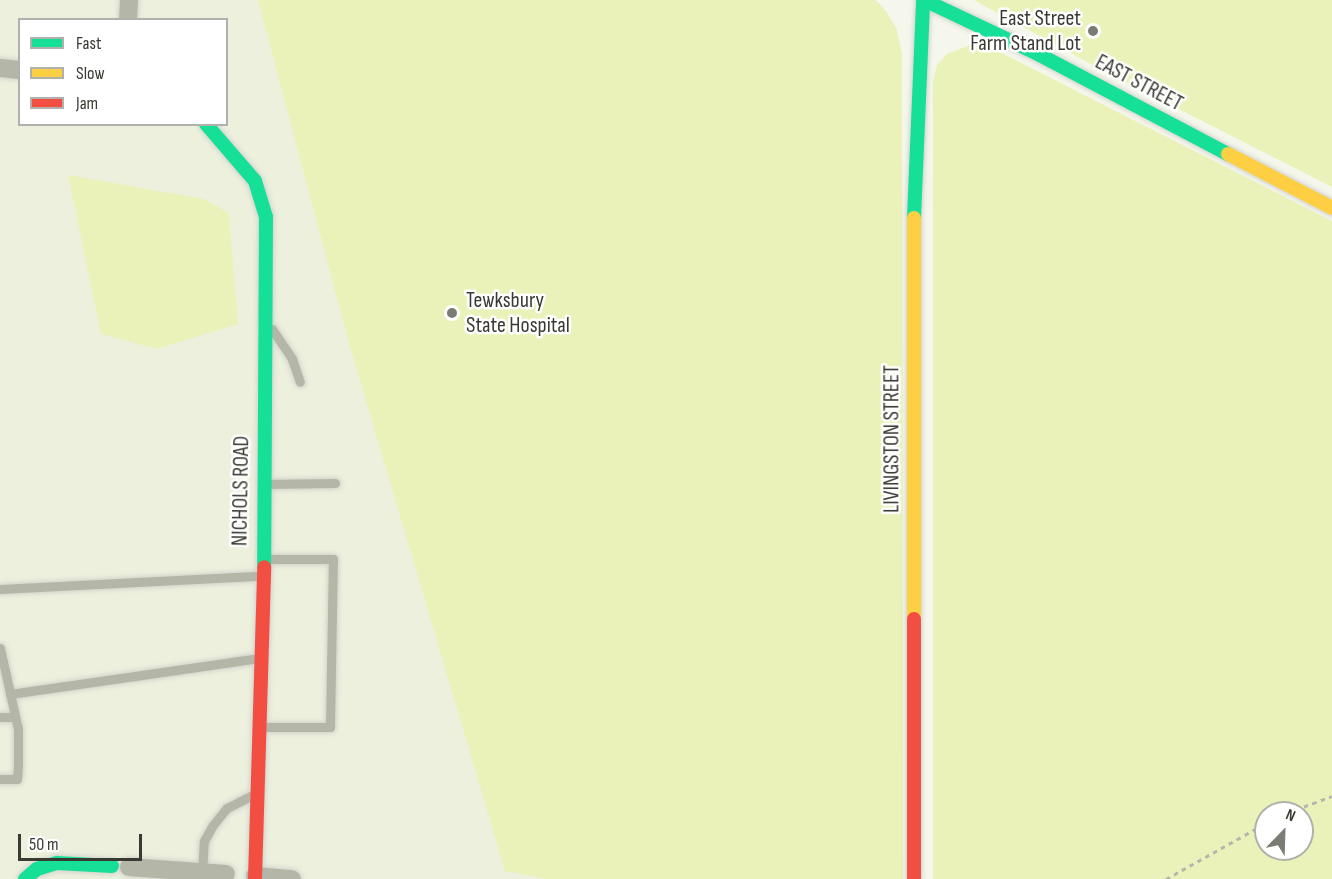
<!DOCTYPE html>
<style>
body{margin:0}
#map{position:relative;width:1332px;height:879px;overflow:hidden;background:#f5f7ec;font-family:"Sofia Sans Condensed",sans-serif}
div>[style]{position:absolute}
.built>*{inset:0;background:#ecf0dd}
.green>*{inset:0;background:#eaf2b9}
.path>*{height:3px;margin-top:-1.5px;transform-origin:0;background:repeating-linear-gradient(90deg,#b6b7ac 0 4.5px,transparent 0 9px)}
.roads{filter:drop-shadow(0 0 2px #d2d4cc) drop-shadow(0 0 2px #d2d4cc)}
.lane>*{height:9px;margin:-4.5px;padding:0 4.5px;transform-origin:4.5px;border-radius:4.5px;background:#b4b6a8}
.street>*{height:18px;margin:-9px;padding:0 9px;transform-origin:9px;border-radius:9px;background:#b4b6a8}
.fast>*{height:14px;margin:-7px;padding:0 7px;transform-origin:7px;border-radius:7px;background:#16e098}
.slow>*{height:14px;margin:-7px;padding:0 7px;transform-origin:7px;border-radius:7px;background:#ffcf43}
.jam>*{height:14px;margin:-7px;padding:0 7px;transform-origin:7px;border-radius:7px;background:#f24e42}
.dots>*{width:16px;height:16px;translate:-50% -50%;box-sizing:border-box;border:3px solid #fff;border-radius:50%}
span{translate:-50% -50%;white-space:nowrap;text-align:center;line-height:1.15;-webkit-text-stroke:5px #fff;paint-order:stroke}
.poi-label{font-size:22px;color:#393b33}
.right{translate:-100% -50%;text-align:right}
.left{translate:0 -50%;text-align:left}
.street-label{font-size:22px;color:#393b33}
.legend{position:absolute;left:18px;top:18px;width:210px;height:108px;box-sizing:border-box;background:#fff;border:2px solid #b0b1ad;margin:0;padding:8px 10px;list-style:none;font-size:18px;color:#393b33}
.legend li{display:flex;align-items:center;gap:12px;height:30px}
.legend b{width:30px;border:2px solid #b0b1ad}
.north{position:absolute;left:1254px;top:801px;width:60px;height:60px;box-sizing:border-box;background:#fff;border:2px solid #b0b1ad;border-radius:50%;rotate:23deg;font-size:16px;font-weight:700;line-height:24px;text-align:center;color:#393b33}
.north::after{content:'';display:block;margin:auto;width:21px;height:27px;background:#7b7d74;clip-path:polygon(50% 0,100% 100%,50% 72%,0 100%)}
.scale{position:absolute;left:18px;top:834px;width:124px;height:27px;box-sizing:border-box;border:3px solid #393b33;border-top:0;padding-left:8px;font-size:18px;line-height:21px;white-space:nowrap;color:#393b33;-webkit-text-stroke:4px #fff;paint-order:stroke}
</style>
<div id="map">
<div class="built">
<div style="clip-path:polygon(evenodd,0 0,875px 0,880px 4px,895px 26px,902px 54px,903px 879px,0 879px,0 0,20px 20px,226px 20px,226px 124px,20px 124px,20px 20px)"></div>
</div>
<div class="green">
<div style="clip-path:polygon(258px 0,875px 0,886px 11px,897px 30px,902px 54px,903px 879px,547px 879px,505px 871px,348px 340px)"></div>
<div style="clip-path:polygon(974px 0,1332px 0,1332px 187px,1096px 67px)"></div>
<div style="clip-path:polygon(evenodd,975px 43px,992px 48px,1332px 221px,1332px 879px,933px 879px,933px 82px,937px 65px,947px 54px,975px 43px,1266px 813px,1302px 813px,1302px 849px,1266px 849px,1266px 813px)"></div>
<div style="clip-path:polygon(68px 175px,204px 199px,229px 213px,238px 324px,157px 349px,101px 334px)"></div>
</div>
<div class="path">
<div style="left:1287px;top:813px;width:48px;rotate:-20.7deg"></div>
<div style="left:1166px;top:879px;width:115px;rotate:-29.2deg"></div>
</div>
<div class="roads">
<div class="lane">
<div style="left:272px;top:329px;width:36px;rotate:56deg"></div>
<div style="left:292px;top:359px;width:24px;rotate:71deg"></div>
<div style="left:266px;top:484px;width:69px;rotate:-0.8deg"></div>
<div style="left:0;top:589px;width:261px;rotate:-2.9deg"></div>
<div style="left:0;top:648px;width:83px;rotate:77.5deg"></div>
<div style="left:18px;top:729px;width:36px;rotate:90deg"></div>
<div style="left:18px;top:765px;width:14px;rotate:94deg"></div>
<div style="left:17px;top:779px;width:17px;rotate:180deg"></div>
<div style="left:10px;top:694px;width:252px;rotate:-8.2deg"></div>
<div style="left:0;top:717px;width:15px"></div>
<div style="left:261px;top:727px;width:69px"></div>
<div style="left:330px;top:727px;width:168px;rotate:-89deg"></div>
<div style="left:333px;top:559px;width:67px;rotate:180deg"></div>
<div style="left:202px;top:875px;width:34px;rotate:-87deg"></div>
<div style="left:204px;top:841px;width:18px;rotate:-61deg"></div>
<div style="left:213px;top:825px;width:22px;rotate:-51deg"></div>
<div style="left:227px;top:808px;width:30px;rotate:-27deg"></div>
</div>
<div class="street">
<div style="left:128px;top:20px;width:20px;rotate:-87deg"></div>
<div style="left:0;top:68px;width:20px;rotate:6deg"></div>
<div style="left:129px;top:867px;width:97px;rotate:4.1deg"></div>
<div style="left:255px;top:876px;width:37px;rotate:5deg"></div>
</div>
<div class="fast">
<div style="left:924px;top:0;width:126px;rotate:25.3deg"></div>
<div style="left:1038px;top:54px;width:215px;rotate:27.8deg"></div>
<div style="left:206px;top:124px;width:75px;rotate:49.3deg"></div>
<div style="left:255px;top:181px;width:38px;rotate:73deg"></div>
<div style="left:266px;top:217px;width:350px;rotate:90.3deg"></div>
<div style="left:914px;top:218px;width:218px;rotate:-87.6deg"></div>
<div style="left:25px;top:879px;width:16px;rotate:-40deg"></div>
<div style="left:37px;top:869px;width:21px;rotate:-17deg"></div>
<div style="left:57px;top:863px;width:55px;rotate:3.1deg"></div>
</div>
<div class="slow">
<div style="left:1228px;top:154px;width:117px;rotate:27.4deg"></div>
<div style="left:914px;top:619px;width:401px;rotate:-90deg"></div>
</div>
<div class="jam">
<div style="left:914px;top:619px;width:260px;rotate:90deg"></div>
<div style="left:255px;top:879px;width:312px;rotate:-88.3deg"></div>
</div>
</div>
<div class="dots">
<div style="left:1093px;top:31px;background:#7b7d74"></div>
<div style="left:452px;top:313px;background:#7b7d74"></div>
</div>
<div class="poi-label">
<span class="right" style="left:1081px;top:31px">East Street<br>Farm Stand Lot</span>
<span class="left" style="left:466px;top:313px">Tewksbury<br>State Hospital</span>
</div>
<div class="street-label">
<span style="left:1139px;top:83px;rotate:28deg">EAST STREET</span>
<span style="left:892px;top:439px;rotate:-90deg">LIVINGSTON STREET</span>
<span style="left:241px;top:491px;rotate:-89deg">NICHOLS ROAD</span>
</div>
<ul class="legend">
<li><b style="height:8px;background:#16e098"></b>Fast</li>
<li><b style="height:8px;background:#ffcf43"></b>Slow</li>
<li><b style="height:8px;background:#f24e42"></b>Jam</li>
</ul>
<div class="north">N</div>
<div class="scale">50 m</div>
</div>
